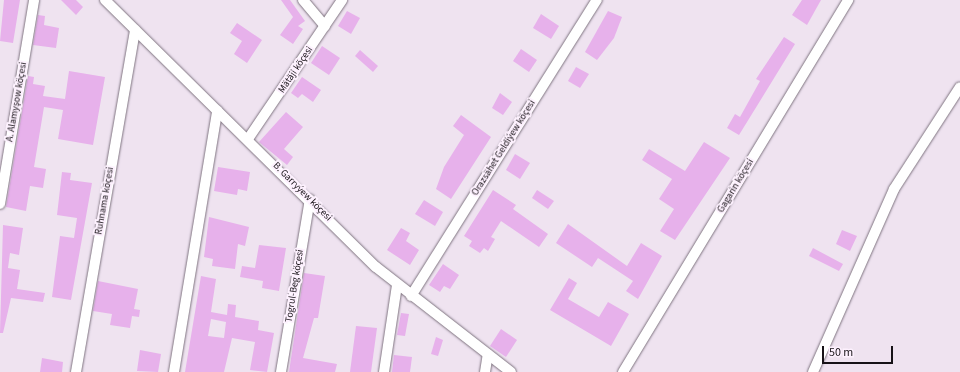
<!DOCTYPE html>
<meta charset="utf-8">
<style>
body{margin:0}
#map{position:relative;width:960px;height:372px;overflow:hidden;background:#efe3f0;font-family:"Source Sans 3",sans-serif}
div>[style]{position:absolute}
.building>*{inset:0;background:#e7b1eb}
.roads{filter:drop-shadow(0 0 1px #7f7480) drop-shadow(0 0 1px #7f7480)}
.minor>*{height:10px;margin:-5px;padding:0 5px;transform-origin:5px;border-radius:5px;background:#fff}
span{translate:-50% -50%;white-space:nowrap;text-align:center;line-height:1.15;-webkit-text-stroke:4px #fdf1fe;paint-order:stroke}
.street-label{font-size:10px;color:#171217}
.scale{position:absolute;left:822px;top:346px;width:71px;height:18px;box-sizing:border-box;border:2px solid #171217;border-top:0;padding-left:5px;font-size:12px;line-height:14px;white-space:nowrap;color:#171217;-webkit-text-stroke:3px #fdf1fe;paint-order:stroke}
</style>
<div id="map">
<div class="building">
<div style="clip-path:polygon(4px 0,20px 0,13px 43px,0 41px)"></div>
<div style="clip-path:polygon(61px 0,76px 0,83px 7px,76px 15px)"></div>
<div style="clip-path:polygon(281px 0,290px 0,305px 21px,298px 26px,303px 29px,293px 44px,280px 35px,293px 17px)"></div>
<div style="clip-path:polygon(802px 0,821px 0,807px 25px,792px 15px)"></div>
<div style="clip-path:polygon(347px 11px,360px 18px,351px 34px,338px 26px)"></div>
<div style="clip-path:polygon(608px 11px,622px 17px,614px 38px,597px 60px,585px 52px)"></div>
<div style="clip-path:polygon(541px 14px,559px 26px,551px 39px,533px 28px)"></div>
<div style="clip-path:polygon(38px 15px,45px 16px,44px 25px,59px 28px,56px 48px,33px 45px)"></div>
<div style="clip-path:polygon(237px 23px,262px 40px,247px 63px,234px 54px,242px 41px,230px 33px)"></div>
<div style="clip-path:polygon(784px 37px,795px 44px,739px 135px,727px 128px,735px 114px,740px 117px,760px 81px,756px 79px)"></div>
<div style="clip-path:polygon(322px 46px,340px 58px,329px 75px,311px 63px)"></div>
<div style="clip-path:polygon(521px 49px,537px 60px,529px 72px,513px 61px)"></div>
<div style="clip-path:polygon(360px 50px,378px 66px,373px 72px,355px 56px)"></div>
<div style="clip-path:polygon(576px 67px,589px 74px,580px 88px,568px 81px)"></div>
<div style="clip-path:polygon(69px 71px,105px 77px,93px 145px,58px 139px,63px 110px,44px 107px,34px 167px,46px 169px,43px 188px,30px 186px,26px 211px,6px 207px,28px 76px,34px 77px,33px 84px,45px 86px,43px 96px,65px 99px)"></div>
<div style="clip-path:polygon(302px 77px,321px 90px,313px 102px,302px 94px,298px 98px,291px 93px)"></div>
<div style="clip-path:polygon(500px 93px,512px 102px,503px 115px,492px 108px)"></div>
<div style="clip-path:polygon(286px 112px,303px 127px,284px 149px,293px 157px,287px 165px,259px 142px)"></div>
<div style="clip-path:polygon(461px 115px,491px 137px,451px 199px,436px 189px,444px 167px,464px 135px,453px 126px)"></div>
<div style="clip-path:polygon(704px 142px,730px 158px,675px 240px,660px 231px,674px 209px,659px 199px,672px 179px,642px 160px,649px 149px,685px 171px)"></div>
<div style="clip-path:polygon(515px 154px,530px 163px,520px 179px,506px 170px)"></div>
<div style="clip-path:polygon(218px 167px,250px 172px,247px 191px,238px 189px,237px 195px,214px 191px)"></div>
<div style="clip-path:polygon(62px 172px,71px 173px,70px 180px,92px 183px,71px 300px,52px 297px,60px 236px,74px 238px,77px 218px,57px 215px)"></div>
<div style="clip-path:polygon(493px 190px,516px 205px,513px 209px,548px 234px,539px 247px,501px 221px,491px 237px,495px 239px,488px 251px,484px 248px,480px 253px,469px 246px,472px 241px,464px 236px)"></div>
<div style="clip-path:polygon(537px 190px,554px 201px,548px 209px,532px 198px)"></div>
<div style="clip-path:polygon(424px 200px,443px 212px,435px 226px,415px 214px)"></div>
<div style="clip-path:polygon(209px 217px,249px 227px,245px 246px,238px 244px,235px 269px,212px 266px,213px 259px,204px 257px)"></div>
<div style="clip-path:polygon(568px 224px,627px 266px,641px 243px,662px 256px,638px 299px,626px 291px,633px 281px,598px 258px,592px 267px,556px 243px)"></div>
<div style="clip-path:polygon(3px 225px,23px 228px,19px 255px,10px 253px,8px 268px,20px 270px,17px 289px,45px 293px,43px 302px,11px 298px,3px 333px,0 333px)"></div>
<div style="clip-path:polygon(401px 228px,410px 233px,406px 241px,419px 250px,410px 265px,387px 250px)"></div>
<div style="clip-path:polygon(842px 230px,857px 236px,850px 251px,836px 244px)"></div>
<div style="clip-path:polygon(259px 245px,286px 248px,279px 291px,262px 288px,263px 281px,240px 277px,242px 266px,255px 268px)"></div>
<div style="clip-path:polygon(813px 248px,843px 264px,839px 271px,809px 256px)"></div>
<div style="clip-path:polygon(443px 264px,459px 275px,450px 289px,444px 286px,440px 292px,429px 285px)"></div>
<div style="clip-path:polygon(304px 273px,325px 276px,318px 318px,314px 318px,303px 358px,337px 364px,335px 372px,289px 372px)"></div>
<div style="clip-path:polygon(evenodd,201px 276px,216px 279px,211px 312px,227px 315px,228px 304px,236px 305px,235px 317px,259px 321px,258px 330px,274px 333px,267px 372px,250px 370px,255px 342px,232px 338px,224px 372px,185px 372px,201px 276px,211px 319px,226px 322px,224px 338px,208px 336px,211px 319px)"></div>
<div style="clip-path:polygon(569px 278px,577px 283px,568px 299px,599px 317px,608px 302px,629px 314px,611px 346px,550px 310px)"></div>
<div style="clip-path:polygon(98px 281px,138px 289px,134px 309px,140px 310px,139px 317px,132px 316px,130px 328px,110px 325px,112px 314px,93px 311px)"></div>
<div style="clip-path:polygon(401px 313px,409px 314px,405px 336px,397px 335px)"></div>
<div style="clip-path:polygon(356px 326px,377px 328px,371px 372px,350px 372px)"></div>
<div style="clip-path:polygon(501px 329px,517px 340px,506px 357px,490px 346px)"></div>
<div style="clip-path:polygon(436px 337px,443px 340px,438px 356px,431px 354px)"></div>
<div style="clip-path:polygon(140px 350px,161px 354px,158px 372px,137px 371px)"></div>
<div style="clip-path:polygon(394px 355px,412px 357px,410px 372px,392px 372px)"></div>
<div style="clip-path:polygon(42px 358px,63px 362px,62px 372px,40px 372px)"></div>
</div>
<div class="roads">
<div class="minor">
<div style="left:105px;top:0;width:380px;rotate:44.6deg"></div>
<div style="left:376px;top:267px;width:171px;rotate:37.9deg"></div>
<div style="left:303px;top:0;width:34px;rotate:50deg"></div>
<div style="left:248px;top:139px;width:168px;rotate:-55.9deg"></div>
<div style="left:0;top:204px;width:207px;rotate:-80.5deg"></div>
<div style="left:411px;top:296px;width:350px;rotate:-57.9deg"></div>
<div style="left:76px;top:372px;width:347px;rotate:-80.2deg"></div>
<div style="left:174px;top:372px;width:265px;rotate:-80.6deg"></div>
<div style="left:281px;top:372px;width:175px;rotate:-80.5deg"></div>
<div style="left:384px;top:372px;width:88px;rotate:-81.5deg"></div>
<div style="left:485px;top:372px;width:18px;rotate:-81deg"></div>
<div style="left:623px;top:372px;width:435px;rotate:-58.8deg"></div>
<div style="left:813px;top:372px;width:200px;rotate:-66.1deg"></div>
<div style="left:894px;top:189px;width:121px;rotate:-57.1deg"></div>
</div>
</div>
<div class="street-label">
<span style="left:296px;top:70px;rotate:-56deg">Mätäji köçesi</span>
<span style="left:17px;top:102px;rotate:-80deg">A. Alamyşow köçesi</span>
<span style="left:504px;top:148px;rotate:-58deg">Orazsähet Geldiýew köçesi</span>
<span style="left:736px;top:186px;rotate:-59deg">Gagarin köçesi</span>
<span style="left:302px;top:192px;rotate:45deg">B. Garryýew köçesi</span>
<span style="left:105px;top:201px;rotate:-80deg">Ruhnama köçesi</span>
<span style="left:295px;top:286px;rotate:-81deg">Togrul-Beg köçesi</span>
</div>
<div class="scale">50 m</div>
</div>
